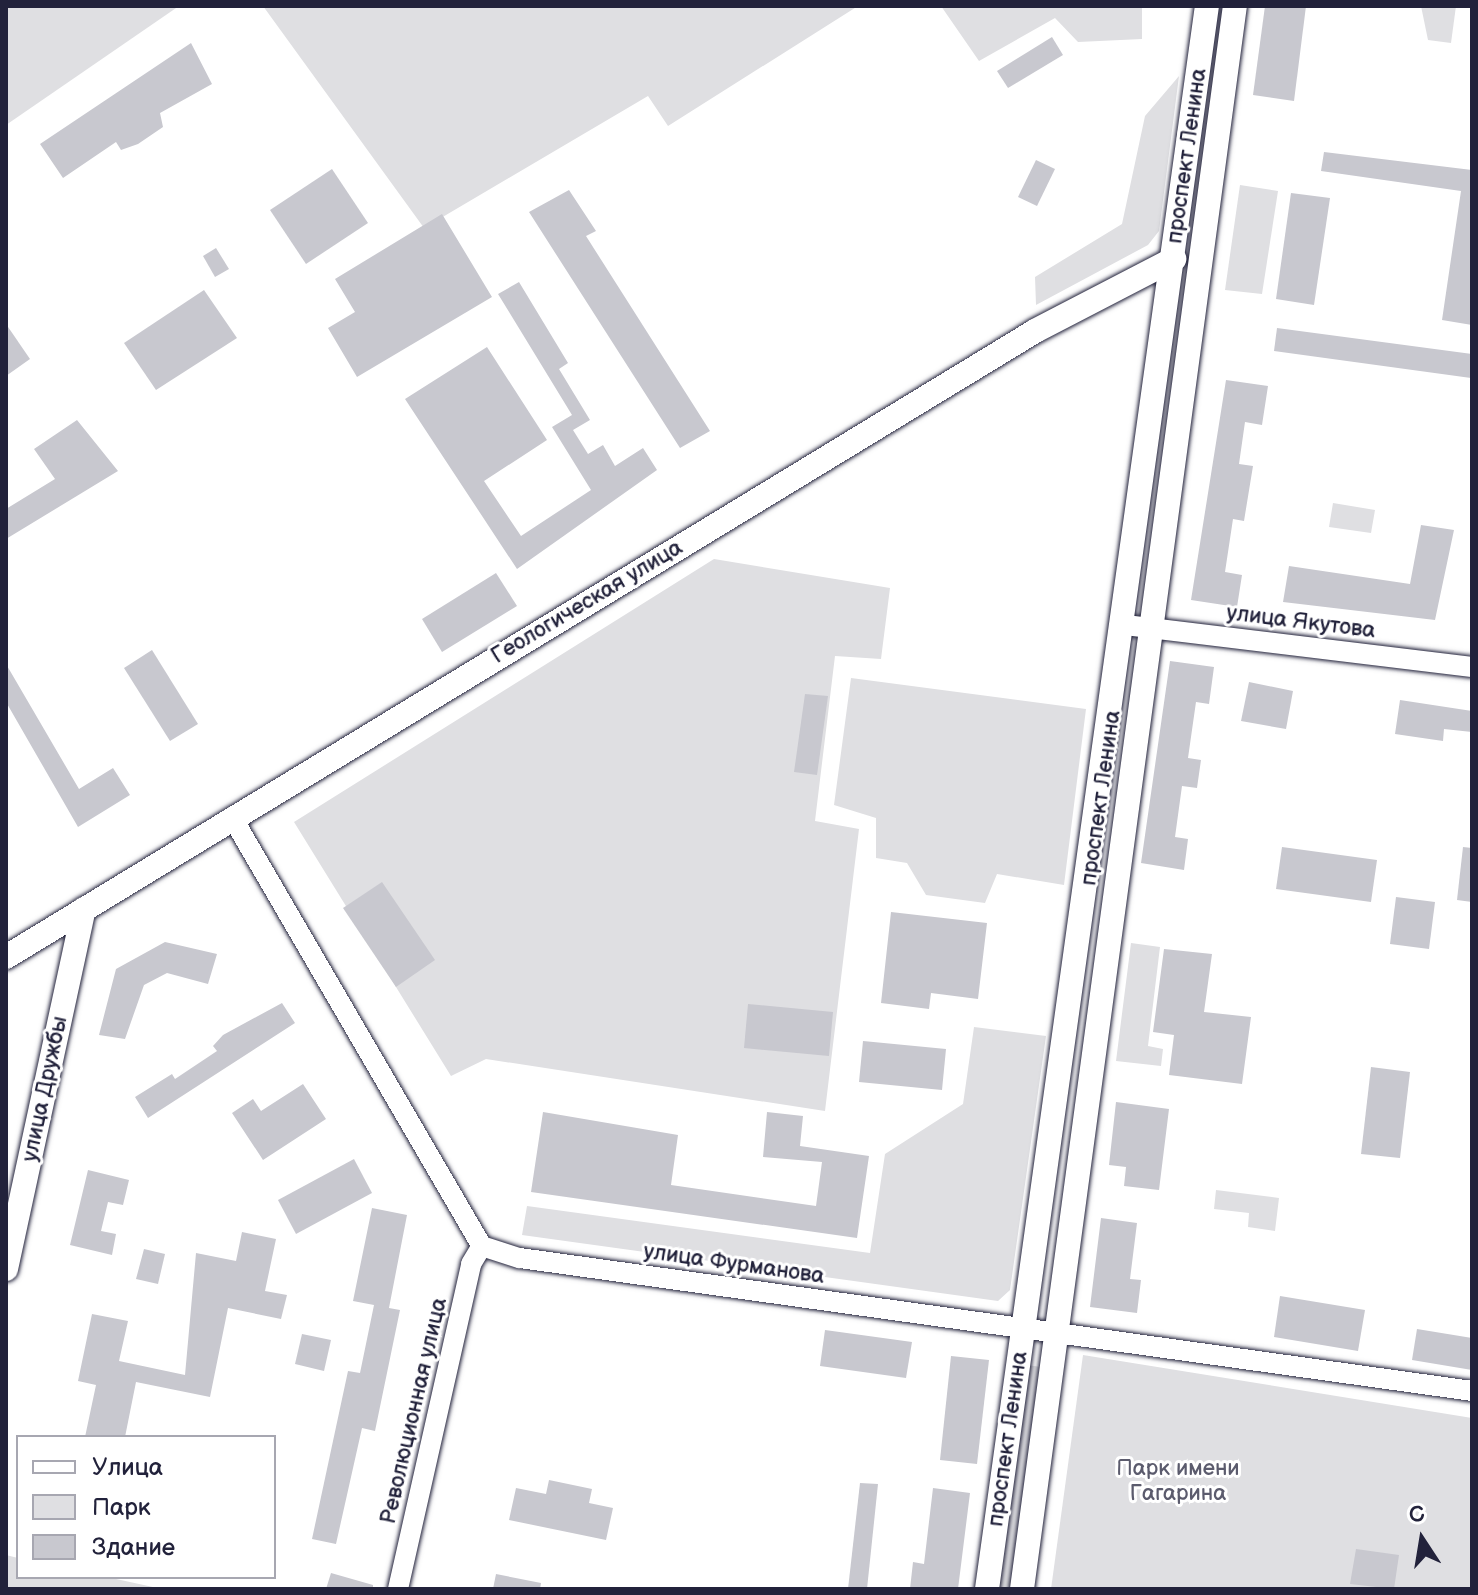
<!DOCTYPE html>
<meta charset="utf-8">
<style>
body{margin:0}
#map{position:relative;width:1478px;height:1595px;overflow:hidden;background:#fff;font-family:"Balsamiq Sans",sans-serif}
div>[style]{position:absolute}
.green>*{inset:0;background:#dfdfe2}
.building>*{inset:0;background:#c8c8cf}
.roads{filter:drop-shadow(0 0 2px #22223b) drop-shadow(0 0 2px #22223b)}
.minor>*{height:20px;margin:-10px;padding:0 10px;transform-origin:10px;border-radius:10px;background:#fff}
.major>*{height:24px;margin:-12px;padding:0 12px;transform-origin:12px;border-radius:12px;background:#fff}
span{translate:-50% -50%;white-space:nowrap;text-align:center;line-height:1.15;-webkit-text-stroke:6px #fff;paint-order:stroke}
.street-label{font-size:22px;color:#22223b}
.park-label{font-size:22px;color:#5b5b6d}
.frame{position:absolute;inset:0;border:8px solid #22223b;pointer-events:none}
.legend{position:absolute;left:16px;top:1435px;width:260px;height:144px;box-sizing:border-box;background:#fff;border:2px solid #a7a7b1;margin:0;padding:10px 14px;list-style:none;font-size:24px;color:#22223b}
.legend li{display:flex;align-items:center;gap:16px;height:40px}
.legend b{width:40px;border:2px solid #a7a7b1}
.north{position:absolute;left:1382px;top:1499px;width:80px;height:80px;-webkit-text-stroke:6px #fff;paint-order:stroke;rotate:348deg;font-size:22px;font-weight:700;line-height:32px;text-align:center;color:#22223b}
.north::after{content:'';display:block;margin:auto;width:28px;height:36px;background:#22223b;clip-path:polygon(50% 0,100% 100%,50% 72%,0 100%)}
</style>
<div id="map">
<div class="green">
<div style="clip-path:polygon(6px 6px,179px 6px,6px 125px)"></div>
<div style="clip-path:polygon(263px 6px,858px 6px,668px 126px,648px 96px,424px 228px)"></div>
<div style="clip-path:polygon(941px 6px,1142px 6px,1142px 39px,1078px 42px,1055px 18px,979px 61px)"></div>
<div style="clip-path:polygon(1421px 6px,1456px 6px,1451px 43px,1428px 40px)"></div>
<div style="clip-path:polygon(1179px 76px,1159px 231px,1148px 245px,1036px 305px,1035px 277px,1122px 224px,1145px 116px)"></div>
<div style="clip-path:polygon(1240px 185px,1278px 191px,1262px 294px,1225px 290px)"></div>
<div style="clip-path:polygon(1333px 503px,1375px 510px,1371px 533px,1329px 527px)"></div>
<div style="clip-path:polygon(714px 559px,890px 588px,881px 659px,835px 656px,815px 821px,859px 829px,825px 1111px,486px 1059px,451px 1076px,294px 822px)"></div>
<div style="clip-path:polygon(851px 678px,1086px 709px,1064px 885px,997px 874px,985px 903px,926px 895px,907px 863px,876px 858px,876px 818px,834px 805px)"></div>
<div style="clip-path:polygon(1131px 943px,1160px 947px,1148px 1046px,1163px 1049px,1161px 1066px,1116px 1061px)"></div>
<div style="clip-path:polygon(974px 1027px,1046px 1036px,1010px 1290px,998px 1301px,522px 1235px,527px 1206px,870px 1253px,885px 1154px,963px 1104px)"></div>
<div style="clip-path:polygon(1216px 1190px,1279px 1198px,1275px 1231px,1248px 1227px,1249px 1213px,1214px 1209px)"></div>
<div style="clip-path:polygon(1083px 1355px,1472px 1418px,1472px 1589px,1051px 1589px)"></div>
<div style="clip-path:polygon(1027px 1365px,1041px 1367px,1010px 1589px,995px 1589px)"></div>
<div style="clip-path:polygon(6px 1555px,18px 1558px,18px 1577px,107px 1577px,162px 1589px,6px 1589px)"></div>
</div>
<div class="building">
<div style="clip-path:polygon(1265px 6px,1306px 6px,1294px 101px,1253px 95px)"></div>
<div style="clip-path:polygon(1052px 37px,1063px 55px,1008px 88px,997px 71px)"></div>
<div style="clip-path:polygon(191px 43px,212px 84px,160px 113px,163px 127px,138px 144px,121px 150px,116px 142px,63px 178px,40px 144px)"></div>
<div style="clip-path:polygon(1324px 152px,1472px 170px,1472px 325px,1442px 320px,1461px 191px,1321px 171px)"></div>
<div style="clip-path:polygon(1036px 160px,1055px 169px,1037px 206px,1018px 197px)"></div>
<div style="clip-path:polygon(332px 169px,368px 223px,306px 264px,270px 210px)"></div>
<div style="clip-path:polygon(569px 190px,596px 231px,586px 236px,710px 431px,680px 448px,529px 212px)"></div>
<div style="clip-path:polygon(1291px 193px,1330px 198px,1314px 305px,1276px 299px)"></div>
<div style="clip-path:polygon(442px 214px,492px 297px,357px 377px,328px 328px,355px 312px,335px 279px)"></div>
<div style="clip-path:polygon(216px 248px,229px 269px,215px 277px,203px 256px)"></div>
<div style="clip-path:polygon(519px 282px,568px 363px,559px 369px,590px 420px,573px 430px,588px 454px,603px 445px,615px 466px,643px 448px,657px 470px,517px 569px,405px 399px,487px 347px,547px 440px,484px 481px,521px 536px,591px 490px,552px 427px,572px 415px,498px 294px)"></div>
<div style="clip-path:polygon(204px 290px,237px 338px,156px 390px,124px 343px)"></div>
<div style="clip-path:polygon(6px 324px,30px 359px,6px 376px)"></div>
<div style="clip-path:polygon(1277px 328px,1472px 354px,1471px 378px,1274px 351px)"></div>
<div style="clip-path:polygon(1226px 380px,1268px 386px,1262px 425px,1245px 422px,1239px 464px,1253px 466px,1244px 521px,1233px 519px,1225px 572px,1242px 575px,1237px 607px,1191px 600px)"></div>
<div style="clip-path:polygon(77px 420px,118px 471px,6px 539px,6px 509px,55px 479px,34px 449px)"></div>
<div style="clip-path:polygon(1421px 525px,1454px 530px,1435px 620px,1283px 602px,1289px 566px,1410px 584px)"></div>
<div style="clip-path:polygon(496px 573px,517px 606px,442px 652px,422px 619px)"></div>
<div style="clip-path:polygon(152px 650px,198px 724px,170px 741px,124px 668px)"></div>
<div style="clip-path:polygon(1170px 661px,1214px 667px,1209px 704px,1196px 702px,1188px 758px,1201px 760px,1197px 788px,1182px 786px,1175px 837px,1188px 839px,1184px 870px,1141px 863px)"></div>
<div style="clip-path:polygon(6px 664px,79px 789px,113px 768px,130px 795px,78px 827px,6px 702px)"></div>
<div style="clip-path:polygon(1249px 682px,1293px 691px,1286px 729px,1241px 721px)"></div>
<div style="clip-path:polygon(805px 694px,828px 696px,817px 775px,794px 772px)"></div>
<div style="clip-path:polygon(1400px 700px,1472px 711px,1472px 732px,1444px 729px,1443px 741px,1395px 734px)"></div>
<div style="clip-path:polygon(1282px 847px,1377px 860px,1371px 902px,1276px 889px)"></div>
<div style="clip-path:polygon(1463px 847px,1472px 848px,1472px 902px,1457px 900px)"></div>
<div style="clip-path:polygon(382px 882px,435px 960px,396px 987px,343px 908px)"></div>
<div style="clip-path:polygon(1396px 897px,1435px 902px,1429px 949px,1390px 944px)"></div>
<div style="clip-path:polygon(891px 912px,987px 923px,978px 999px,931px 993px,929px 1009px,881px 1003px)"></div>
<div style="clip-path:polygon(165px 942px,217px 954px,208px 984px,167px 973px,144px 985px,125px 1039px,99px 1035px,116px 969px)"></div>
<div style="clip-path:polygon(1164px 949px,1212px 954px,1204px 1012px,1251px 1017px,1242px 1084px,1169px 1075px,1174px 1035px,1153px 1032px)"></div>
<div style="clip-path:polygon(282px 1003px,295px 1023px,148px 1118px,135px 1097px,172px 1074px,175px 1079px,217px 1051px,213px 1046px,223px 1035px)"></div>
<div style="clip-path:polygon(748px 1004px,833px 1012px,829px 1056px,744px 1048px)"></div>
<div style="clip-path:polygon(863px 1041px,946px 1049px,942px 1090px,859px 1082px)"></div>
<div style="clip-path:polygon(1371px 1067px,1410px 1072px,1400px 1158px,1361px 1154px)"></div>
<div style="clip-path:polygon(303px 1084px,326px 1119px,263px 1160px,232px 1113px,253px 1099px,261px 1111px)"></div>
<div style="clip-path:polygon(1116px 1102px,1169px 1109px,1159px 1190px,1124px 1186px,1126px 1167px,1109px 1165px)"></div>
<div style="clip-path:polygon(543px 1112px,678px 1135px,671px 1185px,816px 1206px,822px 1162px,763px 1157px,767px 1112px,803px 1116px,800px 1146px,869px 1156px,857px 1238px,531px 1192px)"></div>
<div style="clip-path:polygon(354px 1159px,372px 1193px,296px 1234px,278px 1200px)"></div>
<div style="clip-path:polygon(88px 1170px,129px 1180px,123px 1205px,108px 1202px,101px 1231px,116px 1234px,112px 1255px,70px 1245px)"></div>
<div style="clip-path:polygon(372px 1208px,407px 1215px,389px 1308px,400px 1310px,375px 1431px,362px 1428px,336px 1544px,312px 1539px,348px 1371px,360px 1373px,374px 1305px,353px 1301px)"></div>
<div style="clip-path:polygon(1101px 1218px,1137px 1223px,1130px 1279px,1141px 1280px,1137px 1313px,1090px 1307px)"></div>
<div style="clip-path:polygon(242px 1232px,276px 1239px,265px 1291px,287px 1295px,281px 1319px,228px 1308px,210px 1397px,136px 1382px,125px 1437px,85px 1437px,96px 1385px,78px 1381px,92px 1314px,128px 1321px,119px 1361px,185px 1375px,196px 1253px,236px 1261px)"></div>
<div style="clip-path:polygon(144px 1249px,165px 1254px,158px 1284px,136px 1279px)"></div>
<div style="clip-path:polygon(1280px 1296px,1365px 1310px,1358px 1351px,1274px 1337px)"></div>
<div style="clip-path:polygon(1417px 1329px,1472px 1338px,1472px 1370px,1412px 1360px)"></div>
<div style="clip-path:polygon(825px 1330px,912px 1342px,906px 1378px,820px 1366px)"></div>
<div style="clip-path:polygon(302px 1334px,331px 1340px,324px 1371px,295px 1364px)"></div>
<div style="clip-path:polygon(951px 1356px,989px 1360px,977px 1464px,940px 1460px)"></div>
<div style="clip-path:polygon(549px 1480px,592px 1489px,589px 1503px,613px 1508px,606px 1540px,509px 1520px,516px 1488px,546px 1494px)"></div>
<div style="clip-path:polygon(860px 1483px,878px 1484px,867px 1589px,848px 1589px)"></div>
<div style="clip-path:polygon(933px 1488px,970px 1493px,958px 1589px,910px 1589px,913px 1562px,924px 1564px)"></div>
<div style="clip-path:polygon(1356px 1549px,1399px 1555px,1394px 1589px,1350px 1584px)"></div>
<div style="clip-path:polygon(331px 1573px,373px 1585px,373px 1589px,326px 1589px)"></div>
<div style="clip-path:polygon(496px 1574px,541px 1583px,540px 1589px,493px 1589px)"></div>
</div>
<div class="roads">
<div class="minor">
<div style="left:1125px;top:625px;width:350px;rotate:6.9deg"></div>
<div style="left:232px;top:817px;width:497px;rotate:59.8deg"></div>
<div style="left:482px;top:1246px;width:40px;rotate:18deg"></div>
<div style="left:520px;top:1258px;width:961px;rotate:7.95deg"></div>
<div style="left:398px;top:1589px;width:333px;rotate:-77.3deg"></div>
<div style="left:471px;top:1264px;width:21px;rotate:-59deg"></div>
</div>
<div class="major">
<div style="left:6px;top:957px;width:1204px;rotate:-31.31deg"></div>
<div style="left:1035px;top:331px;width:157px;rotate:-27.4deg"></div>
<div style="left:6px;top:1269px;width:368px;rotate:-77.8deg"></div>
<div style="left:987px;top:1589px;width:1598px;rotate:-82.09deg"></div>
<div style="left:1022px;top:1589px;width:1597px;rotate:-82.34deg"></div>
</div>
</div>
<div class="street-label">
<span style="left:1187px;top:156px;rotate:-82deg">проспект Ленина</span>
<span style="left:587px;top:602px;rotate:-31deg">Геологическая улица</span>
<span style="left:1301px;top:622px;rotate:7deg">улица Якутова</span>
<span style="left:1101px;top:798px;rotate:-82deg">проспект Ленина</span>
<span style="left:45px;top:1089px;rotate:-78deg">улица Дружбы</span>
<span style="left:734px;top:1264px;rotate:8deg">улица Фурманова</span>
<span style="left:414px;top:1411px;rotate:-77deg">Революционная улица</span>
<span style="left:1008px;top:1439px;rotate:-82deg">проспект Ленина</span>
</div>
<div class="park-label">
<span style="left:1178px;top:1481px">Парк имени<br>Гагарина</span>
</div>
<div class="frame"></div>
<ul class="legend">
<li><b style="height:10px;background:#fff"></b>Улица</li>
<li><b style="height:22px;background:#dfdfe2"></b>Парк</li>
<li><b style="height:22px;background:#c8c8cf"></b>Здание</li>
</ul>
<div class="north">С</div>
</div>
